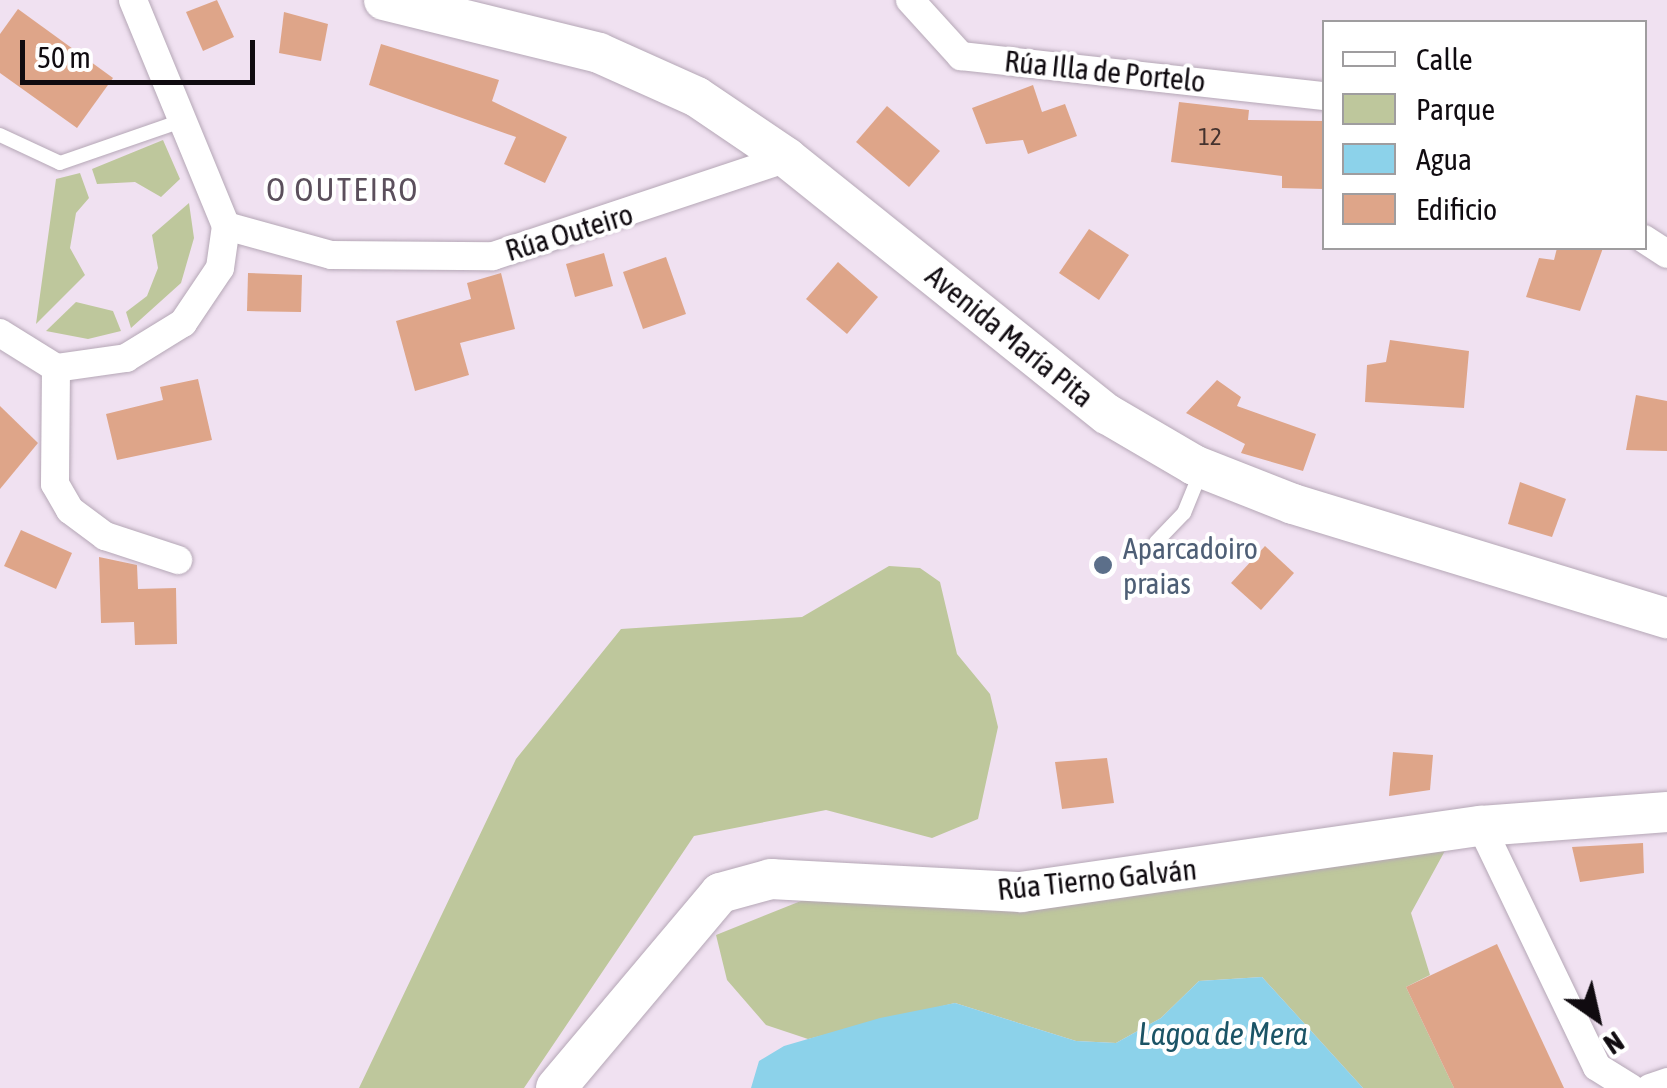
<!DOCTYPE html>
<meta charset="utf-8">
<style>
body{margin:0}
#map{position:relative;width:1667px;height:1088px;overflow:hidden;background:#f0e1f1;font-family:"Asap Condensed",sans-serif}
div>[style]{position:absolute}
.green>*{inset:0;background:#bec79c}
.water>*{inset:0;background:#8cd2ea}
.building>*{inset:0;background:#dea589}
.roads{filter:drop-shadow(0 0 2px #b5a7b6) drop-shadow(0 0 2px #b5a7b6)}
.lane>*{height:14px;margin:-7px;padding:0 7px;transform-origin:7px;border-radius:7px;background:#fff}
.street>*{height:28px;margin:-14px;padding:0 14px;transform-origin:14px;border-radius:14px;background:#fff}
.secondary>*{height:40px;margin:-20px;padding:0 20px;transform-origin:20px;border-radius:20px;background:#fff}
.dots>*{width:28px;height:28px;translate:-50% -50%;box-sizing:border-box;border:5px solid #fff;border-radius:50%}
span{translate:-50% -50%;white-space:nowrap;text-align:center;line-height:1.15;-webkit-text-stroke:8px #fff;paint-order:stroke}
.number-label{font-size:25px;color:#44322e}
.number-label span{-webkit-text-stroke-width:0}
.street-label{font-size:30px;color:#100b10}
.service-label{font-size:30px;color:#4e5e75}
.left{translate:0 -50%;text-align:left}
.neighbourhood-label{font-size:32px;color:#5b4f5c;letter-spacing:2.5px}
.water-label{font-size:32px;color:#1b5466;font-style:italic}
.legend{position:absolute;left:1322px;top:20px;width:325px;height:230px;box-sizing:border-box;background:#fff;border:2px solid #9f9d9f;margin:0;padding:12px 18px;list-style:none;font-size:30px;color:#100b10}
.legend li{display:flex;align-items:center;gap:20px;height:50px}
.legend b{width:50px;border:2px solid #9f9d9f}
.north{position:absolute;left:1547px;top:968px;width:100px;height:100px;-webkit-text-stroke:8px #fff;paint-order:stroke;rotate:146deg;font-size:28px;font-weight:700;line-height:40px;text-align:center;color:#100b10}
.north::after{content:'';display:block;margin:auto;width:35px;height:45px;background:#100b10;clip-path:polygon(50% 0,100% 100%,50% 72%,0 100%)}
.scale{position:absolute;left:20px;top:40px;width:235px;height:45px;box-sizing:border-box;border:5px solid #100b10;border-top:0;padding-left:12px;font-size:30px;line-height:35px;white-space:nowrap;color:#100b10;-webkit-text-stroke:8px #fff;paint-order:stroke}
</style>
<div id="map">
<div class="green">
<div style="clip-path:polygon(163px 140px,180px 179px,161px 197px,135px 182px,97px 184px,92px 169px)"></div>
<div style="clip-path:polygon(80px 173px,89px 198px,76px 213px,70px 248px,85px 275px,36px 324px,56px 179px)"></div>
<div style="clip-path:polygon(189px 203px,194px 238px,181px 283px,131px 328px,126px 312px,147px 296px,158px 268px,152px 235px)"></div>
<div style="clip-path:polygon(76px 302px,113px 311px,121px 331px,88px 339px,46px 331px)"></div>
<div style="clip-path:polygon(889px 566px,920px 568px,940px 582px,957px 654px,990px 694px,998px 727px,978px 819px,932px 838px,826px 810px,694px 836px,524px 1088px,359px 1088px,516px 759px,621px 629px,802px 617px)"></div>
<div style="clip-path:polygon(1447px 847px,1411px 913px,1430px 975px,1406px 987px,1454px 1088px,1363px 1088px,1262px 977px,1199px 981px,1161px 1018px,1116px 1043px,1076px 1041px,955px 1003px,808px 1039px,766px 1025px,727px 980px,716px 935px,836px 887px,1100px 900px)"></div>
</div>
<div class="water">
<div style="clip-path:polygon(1262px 977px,1363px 1088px,751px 1088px,759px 1061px,784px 1046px,880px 1018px,955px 1003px,1076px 1041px,1116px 1043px,1161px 1018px,1199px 981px)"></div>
</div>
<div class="building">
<div style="clip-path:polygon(217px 0,234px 37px,203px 51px,186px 12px)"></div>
<div style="clip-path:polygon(18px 9px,113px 78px,77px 128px,0 73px,0 34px)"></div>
<div style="clip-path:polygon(284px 12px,328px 24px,321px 61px,279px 53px)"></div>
<div style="clip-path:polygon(381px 44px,499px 80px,492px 101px,567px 137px,545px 183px,504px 164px,516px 137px,369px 85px)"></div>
<div style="clip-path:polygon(1033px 85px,1042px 112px,1065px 104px,1077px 136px,1028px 154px,1023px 140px,986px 144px,972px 108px)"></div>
<div style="clip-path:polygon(1179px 102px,1249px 110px,1248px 120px,1324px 121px,1324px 189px,1282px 188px,1282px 176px,1171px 162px)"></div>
<div style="clip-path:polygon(887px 106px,940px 151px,909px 187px,856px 142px)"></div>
<div style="clip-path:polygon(1089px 229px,1129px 255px,1099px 300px,1059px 273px)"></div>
<div style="clip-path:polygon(1557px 248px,1603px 248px,1580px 311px,1526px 297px,1539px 258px,1554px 260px)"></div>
<div style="clip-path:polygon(604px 253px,613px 286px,575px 297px,566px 264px)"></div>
<div style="clip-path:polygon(666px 257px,686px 314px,643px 329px,623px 272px)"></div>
<div style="clip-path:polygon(838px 262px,878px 297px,847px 334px,806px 299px)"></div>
<div style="clip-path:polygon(248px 273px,302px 275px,301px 312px,247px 311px)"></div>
<div style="clip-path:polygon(501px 273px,515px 329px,460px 343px,469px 375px,415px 391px,396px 321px,471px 299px,467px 283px)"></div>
<div style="clip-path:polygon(1390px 340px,1469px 351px,1464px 408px,1365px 402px,1367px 365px,1386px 362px)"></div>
<div style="clip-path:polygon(198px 379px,212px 440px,117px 460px,106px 414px,163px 400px,160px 387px)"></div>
<div style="clip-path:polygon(1217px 380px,1241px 397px,1237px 406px,1316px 434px,1303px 471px,1241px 453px,1245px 444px,1186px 413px)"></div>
<div style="clip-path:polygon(1636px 395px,1667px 401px,1667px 451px,1626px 450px)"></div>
<div style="clip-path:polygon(0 406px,38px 443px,0 489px)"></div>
<div style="clip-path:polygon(1520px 482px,1566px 499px,1552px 537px,1508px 524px)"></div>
<div style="clip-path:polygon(21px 530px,72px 553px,56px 589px,4px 566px)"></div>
<div style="clip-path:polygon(1265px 546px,1294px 573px,1261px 610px,1231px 583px)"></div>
<div style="clip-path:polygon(99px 557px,137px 565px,138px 589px,176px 588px,177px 644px,135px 645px,134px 622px,101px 623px)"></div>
<div style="clip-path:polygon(1393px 752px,1433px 755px,1430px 790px,1389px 796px)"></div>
<div style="clip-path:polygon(1107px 758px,1114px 803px,1062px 809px,1055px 762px)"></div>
<div style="clip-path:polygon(1643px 843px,1644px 873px,1580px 882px,1572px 847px)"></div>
<div style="clip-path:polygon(1497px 944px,1564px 1088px,1454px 1088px,1406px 987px)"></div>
</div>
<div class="roads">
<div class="lane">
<div style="left:0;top:135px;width:66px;rotate:25deg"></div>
<div style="left:60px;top:163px;width:128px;rotate:-19.1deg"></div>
<div style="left:1156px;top:542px;width:40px;rotate:-46deg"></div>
<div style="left:1184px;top:513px;width:48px;rotate:-67.8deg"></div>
</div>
<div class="street">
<div style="left:910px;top:0;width:76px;rotate:47.7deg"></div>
<div style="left:961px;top:56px;width:365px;rotate:6.3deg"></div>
<div style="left:226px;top:226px;width:109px;rotate:15.4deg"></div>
<div style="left:331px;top:255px;width:162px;rotate:0.4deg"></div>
<div style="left:493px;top:256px;width:310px;rotate:-18.4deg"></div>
<div style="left:1644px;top:239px;width:27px;rotate:33deg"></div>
<div style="left:0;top:333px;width:66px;rotate:32deg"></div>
<div style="left:56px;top:368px;width:71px;rotate:-8.1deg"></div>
<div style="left:126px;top:358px;width:67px;rotate:-31.6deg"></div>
<div style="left:183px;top:323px;width:66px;rotate:-56.1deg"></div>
<div style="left:220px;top:268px;width:42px;rotate:-81.9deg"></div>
<div style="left:226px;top:226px;width:244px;rotate:-112.4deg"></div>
<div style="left:56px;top:368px;width:116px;rotate:90.5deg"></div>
<div style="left:55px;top:484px;width:30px;rotate:60deg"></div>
<div style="left:70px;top:510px;width:44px;rotate:36.6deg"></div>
<div style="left:105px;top:536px;width:77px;rotate:18.2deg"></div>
<div style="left:1481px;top:826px;width:267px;rotate:64.3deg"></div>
<div style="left:1597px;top:1067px;width:40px;rotate:32deg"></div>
<div style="left:1650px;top:1088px;width:18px;rotate:-19deg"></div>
</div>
<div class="secondary">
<div style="left:384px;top:0;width:221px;rotate:13.8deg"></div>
<div style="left:599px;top:53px;width:107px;rotate:24.2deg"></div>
<div style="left:697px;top:97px;width:109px;rotate:34.1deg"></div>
<div style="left:787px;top:158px;width:410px;rotate:38.7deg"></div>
<div style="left:1107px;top:414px;width:101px;rotate:30.4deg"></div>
<div style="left:1194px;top:465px;width:106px;rotate:21.5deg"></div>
<div style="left:1293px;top:504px;width:391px;rotate:17deg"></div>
<div style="left:556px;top:1088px;width:255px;rotate:-49.9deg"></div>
<div style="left:720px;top:893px;width:53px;rotate:-15.4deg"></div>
<div style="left:771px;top:879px;width:250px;rotate:3deg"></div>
<div style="left:1021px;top:892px;width:465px;rotate:-8.2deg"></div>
<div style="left:1481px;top:826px;width:187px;rotate:-4.3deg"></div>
</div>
</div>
<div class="dots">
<div style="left:1103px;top:565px;background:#5c6f8a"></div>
</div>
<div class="number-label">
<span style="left:1210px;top:136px">12</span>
</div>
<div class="street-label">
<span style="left:1105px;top:71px;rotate:6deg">Rúa Illa de Portelo</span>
<span style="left:569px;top:232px;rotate:-17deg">Rúa Outeiro</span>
<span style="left:1010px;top:336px;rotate:39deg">Avenida María Pita</span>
<span style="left:1097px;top:879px;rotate:-6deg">Rúa Tierno Galván</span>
</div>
<div class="service-label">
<span class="left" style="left:1123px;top:565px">Aparcadoiro<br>praias</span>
</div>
<div class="neighbourhood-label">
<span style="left:343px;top:190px">O OUTEIRO</span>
</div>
<div class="water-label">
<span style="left:1223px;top:1034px">Lagoa de Mera</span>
</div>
<ul class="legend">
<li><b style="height:12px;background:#fff"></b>Calle</li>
<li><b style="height:28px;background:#bec79c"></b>Parque</li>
<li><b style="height:28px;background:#8cd2ea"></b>Agua</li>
<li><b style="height:28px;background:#dea589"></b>Edificio</li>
</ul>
<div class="north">N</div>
<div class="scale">50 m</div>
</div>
